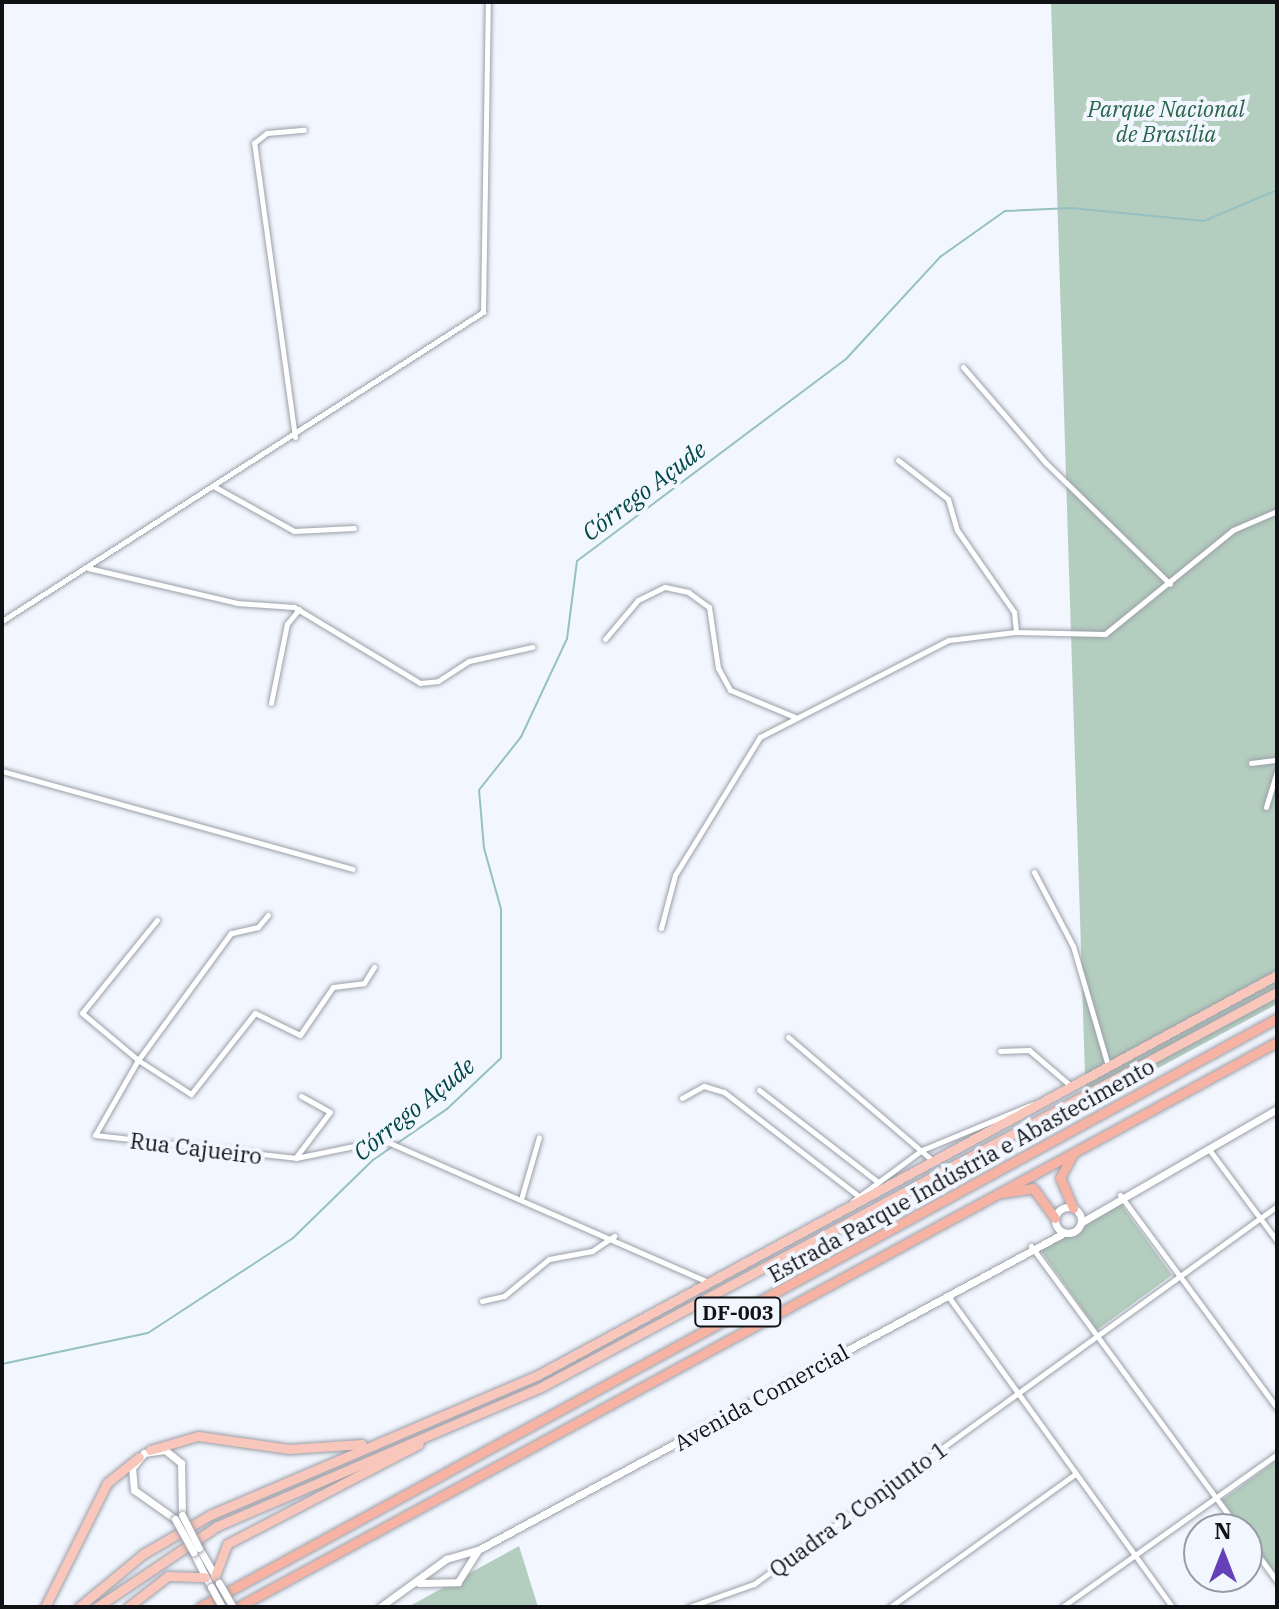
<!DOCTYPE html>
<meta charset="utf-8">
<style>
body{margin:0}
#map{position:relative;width:1279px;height:1609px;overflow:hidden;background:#f2f6fe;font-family:"IBM Plex Serif",serif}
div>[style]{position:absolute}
.green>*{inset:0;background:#b3cdbe}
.stream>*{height:2px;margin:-1px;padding:0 1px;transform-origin:1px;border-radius:1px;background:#95c1c2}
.roads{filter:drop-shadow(0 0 2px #9b9fa9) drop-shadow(0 0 2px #9b9fa9)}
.minor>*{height:5px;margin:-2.5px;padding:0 2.5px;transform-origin:2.5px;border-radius:2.5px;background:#fff}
.tertiary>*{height:7px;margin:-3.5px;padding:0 3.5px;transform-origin:3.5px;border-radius:3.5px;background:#fff}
.tertiary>.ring{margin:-3.5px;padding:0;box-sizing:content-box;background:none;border:7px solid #fff;border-radius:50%}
.primary>*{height:9px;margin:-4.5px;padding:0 4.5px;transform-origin:4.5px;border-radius:4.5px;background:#f8c6ba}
.trunk>*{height:9px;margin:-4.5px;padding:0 4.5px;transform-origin:4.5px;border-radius:4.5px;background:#f6b3a3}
.bridges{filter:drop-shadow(0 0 2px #9b9fa9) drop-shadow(0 0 2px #9b9fa9)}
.tertiary-bridge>*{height:7px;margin:-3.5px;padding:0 3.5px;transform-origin:3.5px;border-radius:3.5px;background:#fff}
span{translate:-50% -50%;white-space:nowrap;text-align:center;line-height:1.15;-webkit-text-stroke:8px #f2f6fe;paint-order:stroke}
.shield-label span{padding:2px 6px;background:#f2f6fe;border:2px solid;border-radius:6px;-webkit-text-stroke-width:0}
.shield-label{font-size:20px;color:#101215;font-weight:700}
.park-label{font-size:22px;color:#296448;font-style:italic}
.street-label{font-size:22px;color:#101215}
.water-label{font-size:24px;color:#004648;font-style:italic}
.frame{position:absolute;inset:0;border:4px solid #101215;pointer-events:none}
.north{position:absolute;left:1183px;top:1513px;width:80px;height:80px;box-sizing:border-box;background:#f2f6fe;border:2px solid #989ba1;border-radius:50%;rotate:0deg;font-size:22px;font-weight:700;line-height:32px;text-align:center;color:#101215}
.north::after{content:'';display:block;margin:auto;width:28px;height:36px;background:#6540b8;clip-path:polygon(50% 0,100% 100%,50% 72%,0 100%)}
</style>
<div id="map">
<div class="green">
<div style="clip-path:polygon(1051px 2px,1277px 2px,1277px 1004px,1086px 1107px)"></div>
<div style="clip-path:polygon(1118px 1200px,1172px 1275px,1097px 1330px,1039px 1248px,1080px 1230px)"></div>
<div style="clip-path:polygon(1277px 1460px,1277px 1577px,1222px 1500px)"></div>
<div style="clip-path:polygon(519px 1546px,538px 1607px,408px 1607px)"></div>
</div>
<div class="stream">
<div style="left:2px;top:1364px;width:149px;rotate:-12deg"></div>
<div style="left:148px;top:1333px;width:173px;rotate:-33.2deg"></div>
<div style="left:293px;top:1238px;width:112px;rotate:-44.3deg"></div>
<div style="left:373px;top:1160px;width:90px;rotate:-34.6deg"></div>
<div style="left:447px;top:1109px;width:74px;rotate:-43.4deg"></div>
<div style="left:501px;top:1058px;width:149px;rotate:-90deg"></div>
<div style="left:501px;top:909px;width:63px;rotate:-105.6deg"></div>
<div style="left:484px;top:848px;width:58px;rotate:-94.9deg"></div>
<div style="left:479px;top:790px;width:68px;rotate:-51.6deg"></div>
<div style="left:521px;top:737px;width:108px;rotate:-64.9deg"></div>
<div style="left:567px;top:639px;width:79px;rotate:-82.7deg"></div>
<div style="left:577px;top:561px;width:336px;rotate:-36.9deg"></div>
<div style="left:846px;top:359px;width:139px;rotate:-47.3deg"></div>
<div style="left:940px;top:257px;width:80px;rotate:-35.3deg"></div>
<div style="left:1005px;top:211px;width:66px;rotate:-2.6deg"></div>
<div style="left:1071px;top:208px;width:134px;rotate:5.6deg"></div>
<div style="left:1204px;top:221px;width:79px;rotate:-23deg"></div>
</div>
<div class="roads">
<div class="minor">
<div style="left:963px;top:367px;width:127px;rotate:49.2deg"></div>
<div style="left:1046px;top:463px;width:173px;rotate:44.3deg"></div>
<div style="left:295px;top:437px;width:297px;rotate:-97.9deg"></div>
<div style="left:254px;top:143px;width:16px;rotate:-38deg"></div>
<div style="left:267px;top:133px;width:37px;rotate:-5deg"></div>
<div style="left:898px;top:460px;width:63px;rotate:38deg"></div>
<div style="left:948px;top:499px;width:32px;rotate:74deg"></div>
<div style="left:957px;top:530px;width:100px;rotate:55.2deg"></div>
<div style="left:1014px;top:612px;width:20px;rotate:84deg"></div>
<div style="left:215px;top:487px;width:90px;rotate:29.1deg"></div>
<div style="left:294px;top:531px;width:60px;rotate:-2.9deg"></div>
<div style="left:88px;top:568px;width:153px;rotate:13.2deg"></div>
<div style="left:237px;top:603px;width:57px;rotate:4deg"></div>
<div style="left:294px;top:607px;width:147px;rotate:31.1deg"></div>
<div style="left:420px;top:683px;width:18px;rotate:-6deg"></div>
<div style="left:438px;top:681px;width:37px;rotate:-33deg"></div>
<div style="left:469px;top:661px;width:65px;rotate:-12.5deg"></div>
<div style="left:2px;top:621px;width:572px;rotate:-32.72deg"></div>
<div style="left:483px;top:312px;width:310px;rotate:-89.1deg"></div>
<div style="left:605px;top:639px;width:51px;rotate:-49.8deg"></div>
<div style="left:638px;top:600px;width:30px;rotate:-26deg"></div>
<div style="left:665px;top:587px;width:24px;rotate:12deg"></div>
<div style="left:688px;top:592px;width:26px;rotate:36deg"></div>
<div style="left:709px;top:607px;width:62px;rotate:81.6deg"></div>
<div style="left:718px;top:668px;width:25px;rotate:61deg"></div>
<div style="left:730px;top:690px;width:70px;rotate:22.6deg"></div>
<div style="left:271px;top:703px;width:81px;rotate:-78.6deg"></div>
<div style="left:287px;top:624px;width:19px;rotate:-51deg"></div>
<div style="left:1251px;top:763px;width:26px;rotate:-7deg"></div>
<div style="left:2px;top:771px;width:364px;rotate:15.6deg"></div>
<div style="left:1266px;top:807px;width:38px;rotate:-73deg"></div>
<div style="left:1034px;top:872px;width:84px;rotate:62.2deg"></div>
<div style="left:1073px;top:946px;width:125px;rotate:73.7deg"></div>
<div style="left:268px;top:915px;width:16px;rotate:130deg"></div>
<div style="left:258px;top:927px;width:28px;rotate:167deg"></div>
<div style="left:231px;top:933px;width:157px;rotate:126.2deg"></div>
<div style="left:138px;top:1060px;width:63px;rotate:32.7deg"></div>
<div style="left:191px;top:1094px;width:103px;rotate:-51.7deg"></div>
<div style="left:255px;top:1013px;width:50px;rotate:26.1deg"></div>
<div style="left:300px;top:1035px;width:58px;rotate:-55.5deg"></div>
<div style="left:333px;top:987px;width:31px;rotate:-7deg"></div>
<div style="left:364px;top:983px;width:19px;rotate:-58deg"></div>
<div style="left:157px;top:920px;width:119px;rotate:128.9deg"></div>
<div style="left:82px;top:1013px;width:73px;rotate:40deg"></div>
<div style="left:138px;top:1060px;width:86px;rotate:119.8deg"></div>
<div style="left:95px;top:1135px;width:202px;rotate:6.5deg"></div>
<div style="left:296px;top:1158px;width:89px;rotate:-11.7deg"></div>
<div style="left:383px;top:1140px;width:355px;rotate:23.6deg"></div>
<div style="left:661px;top:928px;width:55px;rotate:-75.2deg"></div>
<div style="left:675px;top:875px;width:162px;rotate:-58.4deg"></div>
<div style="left:760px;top:737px;width:212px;rotate:-27.2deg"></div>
<div style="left:949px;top:640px;width:67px;rotate:-6.8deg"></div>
<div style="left:1016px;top:632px;width:89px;rotate:1.3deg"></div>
<div style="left:1105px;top:634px;width:165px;rotate:-39.1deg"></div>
<div style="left:1233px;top:530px;width:48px;rotate:-23.4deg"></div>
<div style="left:788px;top:1037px;width:191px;rotate:40.5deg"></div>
<div style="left:1000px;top:1051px;width:29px;rotate:-2deg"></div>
<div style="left:1029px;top:1050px;width:55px;rotate:40.6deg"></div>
<div style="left:759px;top:1090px;width:150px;rotate:37.7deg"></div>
<div style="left:682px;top:1098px;width:25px;rotate:-29deg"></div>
<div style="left:704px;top:1086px;width:21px;rotate:17deg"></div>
<div style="left:724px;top:1092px;width:172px;rotate:37.7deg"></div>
<div style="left:1208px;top:1148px;width:116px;rotate:53.4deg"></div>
<div style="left:296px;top:1157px;width:56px;rotate:-52.9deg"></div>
<div style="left:330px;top:1112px;width:33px;rotate:-151deg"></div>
<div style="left:1120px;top:1195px;width:265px;rotate:53.6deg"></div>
<div style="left:522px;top:1196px;width:61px;rotate:-73.9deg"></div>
<div style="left:853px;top:1201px;width:86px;rotate:-36.5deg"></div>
<div style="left:922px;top:1150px;width:120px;rotate:-22.5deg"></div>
<div style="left:1031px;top:1246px;width:351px;rotate:53.7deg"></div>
<div style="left:948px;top:1296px;width:383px;rotate:54.2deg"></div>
<div style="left:482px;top:1301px;width:23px;rotate:-13deg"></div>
<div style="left:504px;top:1296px;width:58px;rotate:-39.4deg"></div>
<div style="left:549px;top:1259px;width:44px;rotate:-10.5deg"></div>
<div style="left:592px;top:1251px;width:27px;rotate:-34deg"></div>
<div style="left:1247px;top:1540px;width:51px;rotate:53.8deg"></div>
<div style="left:689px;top:1607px;width:69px;rotate:-19.5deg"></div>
<div style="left:754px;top:1584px;width:645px;rotate:-35.86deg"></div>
<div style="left:890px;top:1607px;width:228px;rotate:-35.7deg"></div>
<div style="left:1062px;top:1607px;width:264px;rotate:-35.4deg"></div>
</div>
<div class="tertiary">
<div class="ring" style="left:1055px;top:1207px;width:19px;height:19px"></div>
<div style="left:1082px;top:1222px;width:225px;rotate:-30.1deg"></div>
<div style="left:175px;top:1519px;width:50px;rotate:-144.7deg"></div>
<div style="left:134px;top:1490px;width:22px;rotate:-95deg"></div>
<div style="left:132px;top:1468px;width:19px;rotate:-51deg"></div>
<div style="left:144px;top:1453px;width:21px;rotate:-8deg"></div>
<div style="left:165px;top:1450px;width:21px;rotate:39deg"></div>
<div style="left:181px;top:1463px;width:52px;rotate:88.9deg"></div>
<div style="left:199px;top:1548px;width:34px;rotate:60deg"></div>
<div style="left:193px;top:1552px;width:39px;rotate:63deg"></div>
<div style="left:419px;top:1583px;width:39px;rotate:-1deg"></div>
<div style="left:458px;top:1582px;width:38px;rotate:-58deg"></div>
<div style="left:380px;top:1607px;width:82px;rotate:-36deg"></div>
<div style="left:446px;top:1559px;width:33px;rotate:-16deg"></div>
<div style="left:478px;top:1550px;width:666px;rotate:-28.41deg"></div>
</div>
<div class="primary">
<div style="left:150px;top:1450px;width:50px;rotate:-16.3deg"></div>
<div style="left:198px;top:1436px;width:92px;rotate:8.1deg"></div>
<div style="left:289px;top:1449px;width:73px;rotate:-3.9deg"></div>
<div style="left:215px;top:1576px;width:34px;rotate:-69deg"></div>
<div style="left:227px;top:1544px;width:216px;rotate:-27.5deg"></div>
<div style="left:45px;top:1607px;width:139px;rotate:-63.4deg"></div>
<div style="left:107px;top:1483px;width:41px;rotate:-39.1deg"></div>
<div style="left:79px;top:1607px;width:83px;rotate:-39.6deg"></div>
<div style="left:143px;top:1554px;width:78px;rotate:-30.2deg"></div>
<div style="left:210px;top:1515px;width:357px;rotate:-23.1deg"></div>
<div style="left:538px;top:1375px;width:840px;rotate:-28.43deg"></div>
<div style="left:97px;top:1607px;width:145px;rotate:-34deg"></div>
<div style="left:217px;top:1526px;width:355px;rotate:-23.2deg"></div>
<div style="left:543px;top:1386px;width:833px;rotate:-28.23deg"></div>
<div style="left:128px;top:1607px;width:51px;rotate:-37.8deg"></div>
<div style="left:168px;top:1576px;width:37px;rotate:2deg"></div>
</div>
<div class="trunk">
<div style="left:1003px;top:1193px;width:30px;rotate:-9deg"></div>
<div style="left:1033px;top:1188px;width:37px;rotate:54deg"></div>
<div style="left:1073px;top:1208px;width:33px;rotate:-113deg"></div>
<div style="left:1060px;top:1178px;width:27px;rotate:-62deg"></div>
<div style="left:200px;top:1607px;width:1228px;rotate:-28.67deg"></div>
<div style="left:238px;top:1607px;width:1183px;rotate:-28.54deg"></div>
</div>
</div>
<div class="bridges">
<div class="tertiary-bridge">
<div style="left:182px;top:1515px;width:37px;rotate:63deg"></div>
<div style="left:175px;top:1519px;width:38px;rotate:61deg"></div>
<div style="left:219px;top:1583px;width:28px;rotate:60deg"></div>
<div style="left:211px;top:1587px;width:23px;rotate:61deg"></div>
</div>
</div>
<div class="shield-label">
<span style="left:738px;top:1312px">DF-003</span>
</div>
<div class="park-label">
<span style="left:1166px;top:121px">Parque Nacional<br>de Brasília</span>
</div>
<div class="street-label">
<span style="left:196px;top:1148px;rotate:7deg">Rua Cajueiro</span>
<span style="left:961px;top:1170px;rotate:-29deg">Estrada Parque Indústria e Abastecimento</span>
<span style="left:761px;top:1397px;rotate:-29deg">Avenida Comercial</span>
<span style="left:858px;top:1509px;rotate:-36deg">Quadra 2 Conjunto 1</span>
</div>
<div class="water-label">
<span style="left:644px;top:491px;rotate:-37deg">Córrego Açude</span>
<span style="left:414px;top:1109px;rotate:-39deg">Córrego Açude</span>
</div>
<div class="frame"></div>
<div class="north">N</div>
</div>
